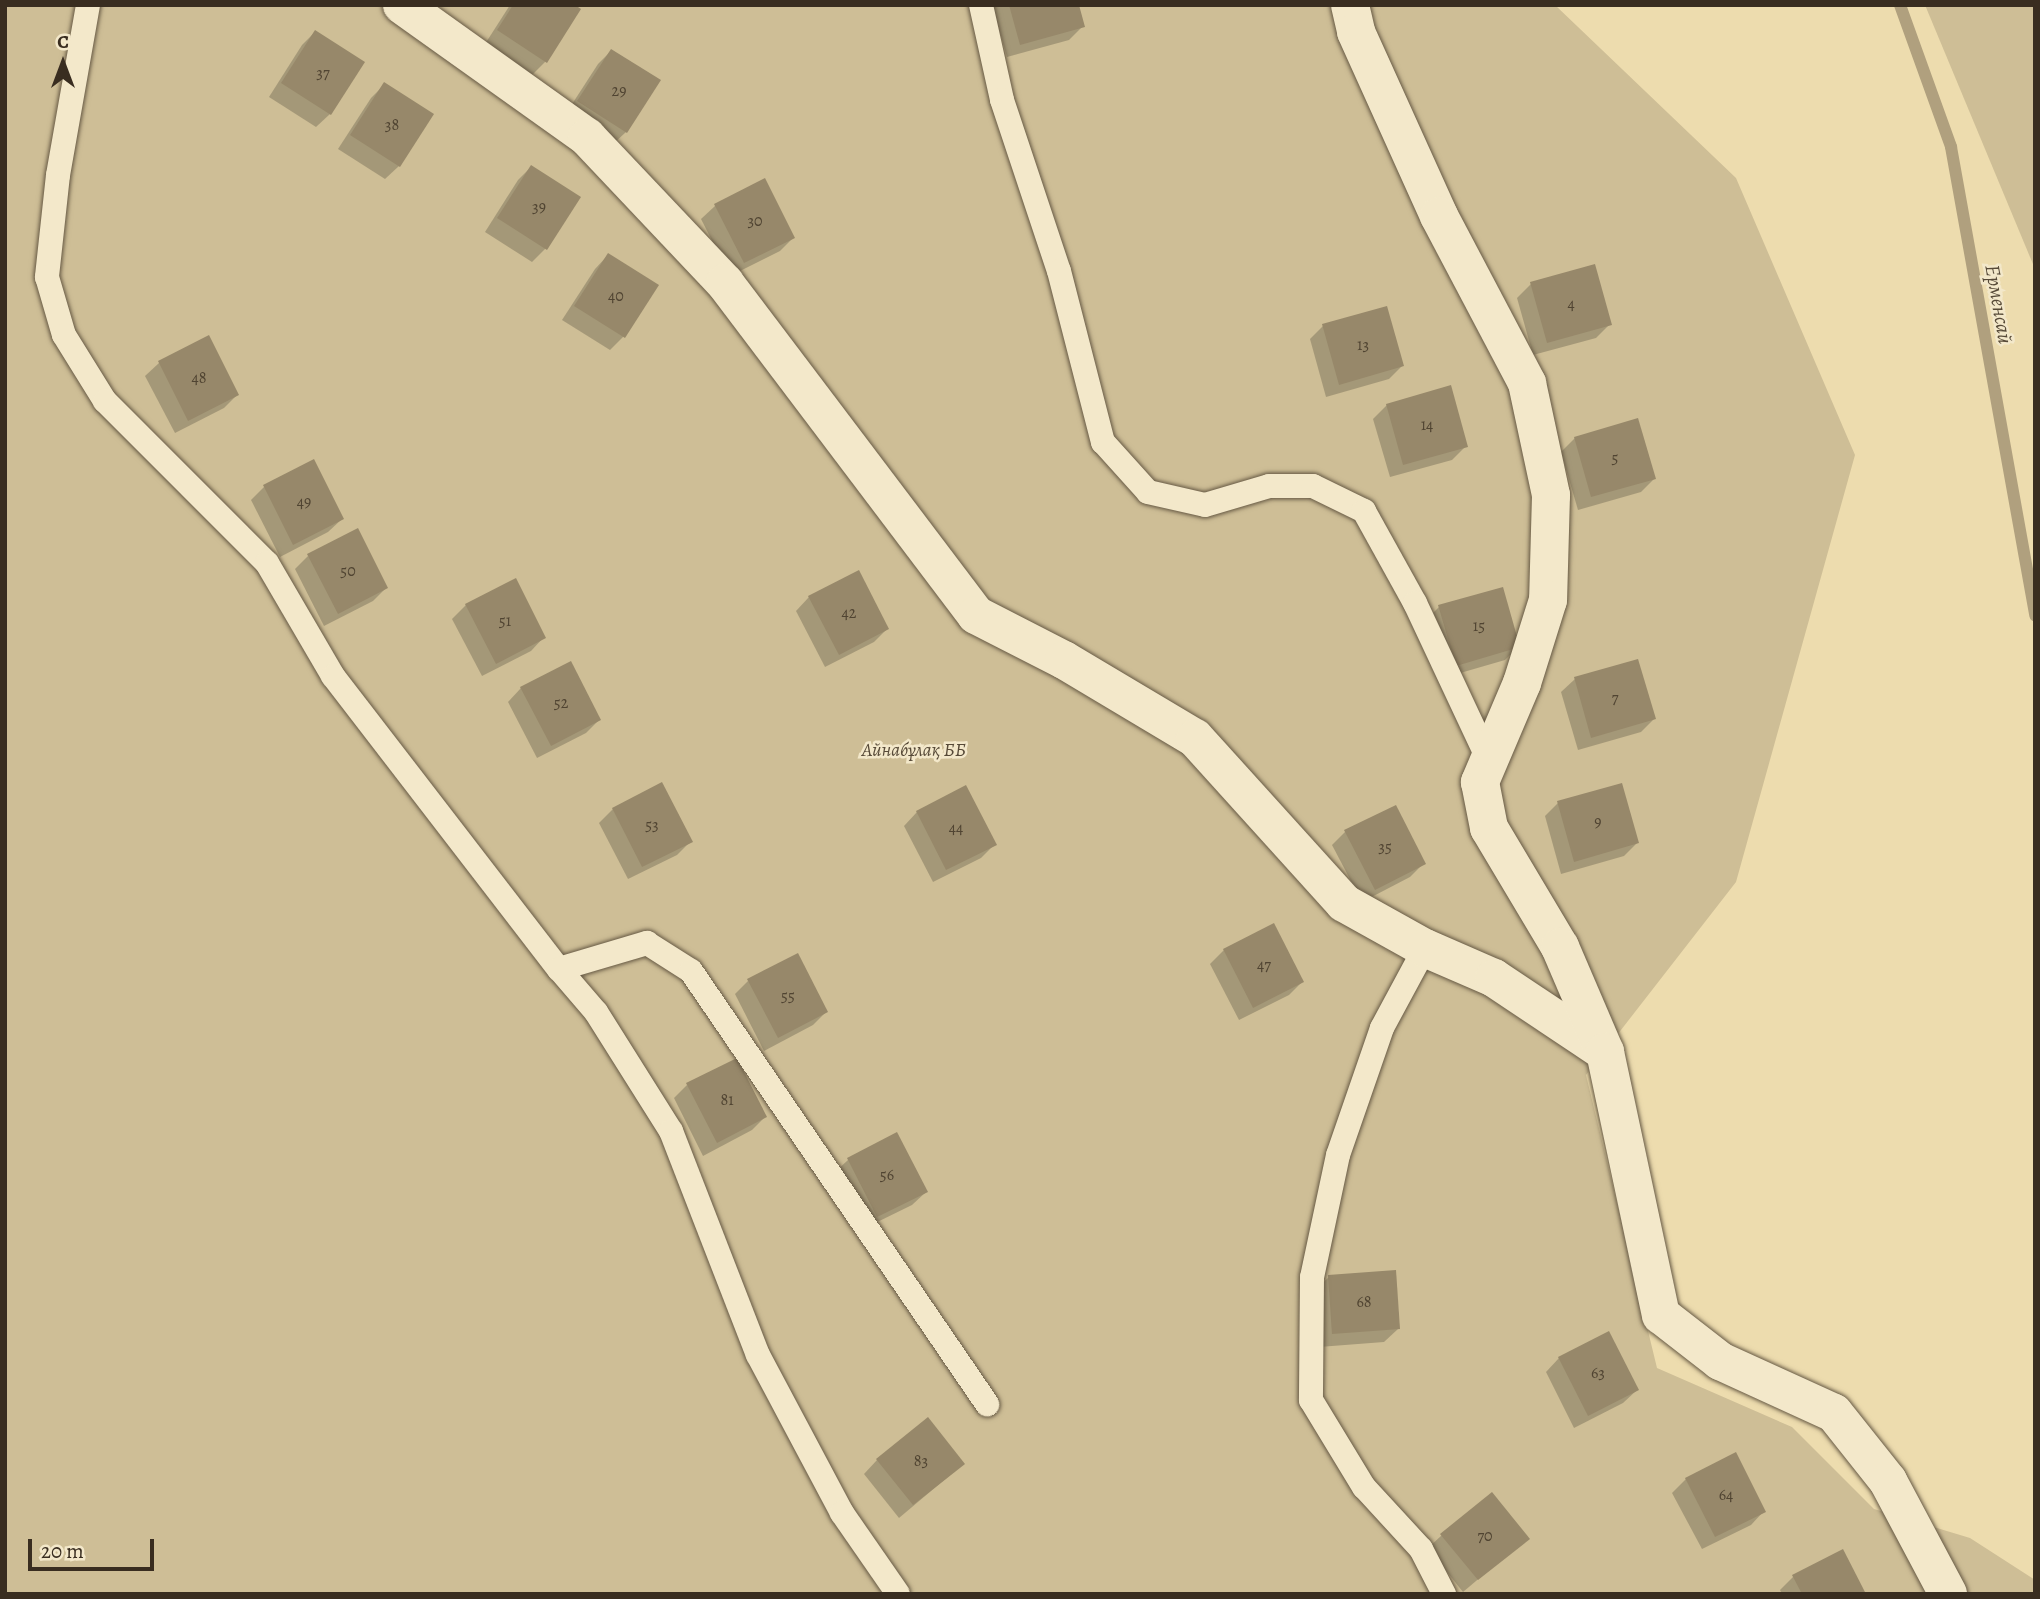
<!DOCTYPE html>
<meta charset="utf-8">
<style>
body{margin:0}
#map{position:relative;width:2040px;height:1599px;overflow:hidden;background:#eddcae;font-family:Alegreya,serif}
div>[style]{position:absolute}
.green>*{inset:0;background:#cebe96}
.shadow>*{inset:0;background:#0003}
.stream>*{height:12px;margin:-6px;padding:0 6px;transform-origin:6px;border-radius:6px;background:#b0a07e}
.building>*{inset:0;background:#97886a}
.roads{filter:drop-shadow(0 0 2px #665944) drop-shadow(0 0 2px #665944)}
.lane>*{height:24px;margin:-12px;padding:0 12px;transform-origin:12px;border-radius:12px;background:#f3e8ca}
.street>*{height:38px;margin:-19px;padding:0 19px;transform-origin:19px;border-radius:19px;background:#f3e8ca}
span{translate:-50% -50%;white-space:nowrap;text-align:center;line-height:1.15;-webkit-text-stroke:5px #f3e8ca;paint-order:stroke}
.number-label{font-size:16px;color:#504432}
.number-label span{-webkit-text-stroke-width:0}
.park-label{font-size:19px;color:#574a38;font-style:italic}
.water-label{font-size:21px;color:#574a38;font-style:italic}
.frame{position:absolute;inset:0;border:7px solid #392d20;pointer-events:none}
.north{position:absolute;left:28px;top:28px;width:70px;height:70px;-webkit-text-stroke:5px #f3e8ca;paint-order:stroke;rotate:0deg;font-size:19px;font-weight:700;line-height:28px;text-align:center;color:#392d20}
.north::after{content:'';display:block;margin:auto;width:24px;height:32px;background:#392d20;clip-path:polygon(50% 0,100% 100%,50% 72%,0 100%)}
.scale{position:absolute;left:28px;top:1539px;width:126px;height:32px;box-sizing:border-box;border:4px solid #392d20;border-top:0;padding-left:9px;font-size:21px;line-height:24px;white-space:nowrap;color:#392d20;-webkit-text-stroke:5px #f3e8ca;paint-order:stroke}
</style>
<div id="map">
<div class="green">
<div style="clip-path:polygon(5px 5px,1555px 5px,1736px 178px,1855px 455px,1736px 882px,1586px 1075px,1657px 1368px,1792px 1427px,1874px 1509px,1970px 1538px,2035px 1580px,2035px 1594px,5px 1594px)"></div>
<div style="clip-path:polygon(1925px 5px,2035px 5px,2035px 269px)"></div>
</div>
<div class="shadow">
<div style="clip-path:polygon(510px 5px,571px 5px,545px 62px,532px 75px,485px 44px)"></div>
<div style="clip-path:polygon(992px 5px,1077px 5px,1083px 26px,1069px 40px,1007px 57px)"></div>
<div style="clip-path:polygon(315px 32px,330px 114px,316px 127px,269px 97px,302px 45px)"></div>
<div style="clip-path:polygon(611px 51px,626px 132px,612px 145px,565px 115px,598px 64px)"></div>
<div style="clip-path:polygon(384px 85px,399px 166px,385px 179px,338px 149px,371px 98px)"></div>
<div style="clip-path:polygon(531px 167px,578px 197px,545px 249px,532px 262px,485px 232px,518px 180px)"></div>
<div style="clip-path:polygon(764px 181px,793px 238px,780px 251px,730px 276px,701px 219px,715px 206px)"></div>
<div style="clip-path:polygon(608px 255px,656px 286px,623px 337px,610px 350px,562px 320px,595px 269px)"></div>
<div style="clip-path:polygon(1593px 266px,1610px 324px,1596px 338px,1533px 355px,1517px 298px,1531px 284px)"></div>
<div style="clip-path:polygon(1323px 326px,1402px 366px,1389px 379px,1326px 397px,1310px 339px)"></div>
<div style="clip-path:polygon(208px 338px,237px 395px,224px 408px,175px 433px,145px 376px,159px 363px)"></div>
<div style="clip-path:polygon(1387px 405px,1466px 446px,1452px 460px,1390px 477px,1373px 419px)"></div>
<div style="clip-path:polygon(1575px 438px,1654px 479px,1641px 492px,1578px 510px,1561px 452px)"></div>
<div style="clip-path:polygon(264px 487px,342px 519px,328px 532px,280px 557px,251px 500px)"></div>
<div style="clip-path:polygon(308px 556px,386px 588px,373px 601px,324px 626px,295px 569px)"></div>
<div style="clip-path:polygon(809px 597px,887px 629px,874px 642px,825px 667px,796px 611px)"></div>
<div style="clip-path:polygon(466px 605px,544px 637px,531px 651px,482px 676px,452px 619px)"></div>
<div style="clip-path:polygon(1439px 607px,1518px 647px,1505px 660px,1443px 678px,1426px 620px)"></div>
<div style="clip-path:polygon(1575px 679px,1654px 719px,1641px 732px,1578px 750px,1561px 692px)"></div>
<div style="clip-path:polygon(521px 688px,599px 720px,586px 733px,537px 758px,508px 702px)"></div>
<div style="clip-path:polygon(661px 784px,690px 842px,677px 855px,628px 879px,599px 823px,613px 809px)"></div>
<div style="clip-path:polygon(1558px 803px,1637px 843px,1624px 856px,1561px 874px,1545px 816px)"></div>
<div style="clip-path:polygon(917px 812px,995px 844px,981px 858px,933px 882px,904px 826px)"></div>
<div style="clip-path:polygon(1346px 831px,1424px 863px,1410px 877px,1362px 902px,1332px 845px)"></div>
<div style="clip-path:polygon(1224px 950px,1302px 982px,1289px 995px,1239px 1020px,1210px 964px)"></div>
<div style="clip-path:polygon(748px 981px,826px 1012px,813px 1025px,764px 1051px,735px 994px)"></div>
<div style="clip-path:polygon(687px 1085px,765px 1117px,752px 1130px,703px 1156px,674px 1098px)"></div>
<div style="clip-path:polygon(848px 1160px,926px 1192px,912px 1205px,863px 1229px,834px 1173px)"></div>
<div style="clip-path:polygon(1329px 1277px,1398px 1329px,1384px 1342px,1319px 1347px,1315px 1290px)"></div>
<div style="clip-path:polygon(1559px 1358px,1637px 1390px,1623px 1403px,1574px 1428px,1546px 1372px)"></div>
<div style="clip-path:polygon(877px 1460px,963px 1464px,899px 1518px,864px 1474px)"></div>
<div style="clip-path:polygon(1686px 1479px,1764px 1511px,1751px 1525px,1702px 1549px,1672px 1493px)"></div>
<div style="clip-path:polygon(1442px 1535px,1527px 1538px,1463px 1592px,1428px 1548px)"></div>
<div style="clip-path:polygon(1793px 1577px,1864px 1594px,1782px 1594px,1780px 1590px)"></div>
</div>
<div class="stream">
<div style="left:1900px;top:5px;width:151px;rotate:70.2deg"></div>
<div style="left:1951px;top:147px;width:476px;rotate:79.8deg"></div>
</div>
<div class="building">
<div style="clip-path:polygon(513px 5px,575px 5px,581px 9px,547px 63px,497px 30px)"></div>
<div style="clip-path:polygon(1009px 5px,1079px 5px,1085px 27px,1020px 45px)"></div>
<div style="clip-path:polygon(315px 30px,365px 62px,331px 115px,281px 83px)"></div>
<div style="clip-path:polygon(611px 49px,661px 80px,627px 133px,577px 101px)"></div>
<div style="clip-path:polygon(384px 82px,434px 114px,400px 167px,350px 135px)"></div>
<div style="clip-path:polygon(531px 165px,581px 197px,547px 250px,497px 218px)"></div>
<div style="clip-path:polygon(765px 178px,795px 238px,744px 263px,714px 204px)"></div>
<div style="clip-path:polygon(608px 253px,659px 285px,625px 338px,574px 306px)"></div>
<div style="clip-path:polygon(1595px 264px,1612px 325px,1547px 343px,1530px 282px)"></div>
<div style="clip-path:polygon(1387px 306px,1404px 366px,1339px 385px,1322px 324px)"></div>
<div style="clip-path:polygon(209px 335px,239px 395px,188px 421px,158px 361px)"></div>
<div style="clip-path:polygon(1451px 385px,1468px 447px,1403px 465px,1386px 404px)"></div>
<div style="clip-path:polygon(1638px 418px,1656px 479px,1591px 497px,1574px 437px)"></div>
<div style="clip-path:polygon(314px 459px,344px 519px,293px 545px,263px 485px)"></div>
<div style="clip-path:polygon(358px 528px,388px 588px,338px 614px,307px 554px)"></div>
<div style="clip-path:polygon(859px 570px,889px 629px,839px 655px,808px 596px)"></div>
<div style="clip-path:polygon(516px 578px,546px 638px,496px 664px,465px 604px)"></div>
<div style="clip-path:polygon(1503px 587px,1520px 647px,1456px 666px,1438px 605px)"></div>
<div style="clip-path:polygon(1638px 659px,1656px 719px,1591px 738px,1574px 677px)"></div>
<div style="clip-path:polygon(571px 661px,601px 720px,551px 746px,520px 687px)"></div>
<div style="clip-path:polygon(662px 782px,693px 842px,642px 867px,612px 808px)"></div>
<div style="clip-path:polygon(1622px 783px,1639px 843px,1574px 862px,1557px 801px)"></div>
<div style="clip-path:polygon(966px 785px,997px 845px,946px 870px,916px 811px)"></div>
<div style="clip-path:polygon(1396px 805px,1426px 864px,1375px 890px,1344px 830px)"></div>
<div style="clip-path:polygon(1274px 923px,1304px 982px,1253px 1008px,1223px 949px)"></div>
<div style="clip-path:polygon(798px 953px,828px 1012px,778px 1038px,747px 979px)"></div>
<div style="clip-path:polygon(737px 1058px,767px 1117px,717px 1143px,686px 1083px)"></div>
<div style="clip-path:polygon(897px 1132px,928px 1192px,877px 1217px,847px 1158px)"></div>
<div style="clip-path:polygon(1396px 1270px,1400px 1329px,1332px 1334px,1328px 1275px)"></div>
<div style="clip-path:polygon(1609px 1331px,1639px 1390px,1588px 1416px,1558px 1357px)"></div>
<div style="clip-path:polygon(928px 1417px,965px 1464px,913px 1505px,876px 1459px)"></div>
<div style="clip-path:polygon(1736px 1452px,1766px 1512px,1715px 1537px,1685px 1478px)"></div>
<div style="clip-path:polygon(1492px 1492px,1530px 1539px,1478px 1580px,1440px 1534px)"></div>
<div style="clip-path:polygon(1843px 1549px,1866px 1594px,1802px 1594px,1792px 1575px)"></div>
</div>
<div class="roads">
<div class="lane">
<div style="left:88px;top:5px;width:173px;rotate:100deg"></div>
<div style="left:58px;top:175px;width:103px;rotate:96.2deg"></div>
<div style="left:47px;top:277px;width:60px;rotate:73.7deg"></div>
<div style="left:64px;top:335px;width:78px;rotate:58.2deg"></div>
<div style="left:105px;top:401px;width:229px;rotate:45deg"></div>
<div style="left:267px;top:563px;width:131px;rotate:59.7deg"></div>
<div style="left:333px;top:676px;width:370px;rotate:52.4deg"></div>
<div style="left:559px;top:969px;width:57px;rotate:49.3deg"></div>
<div style="left:596px;top:1012px;width:141px;rotate:57.8deg"></div>
<div style="left:671px;top:1131px;width:240px;rotate:68.8deg"></div>
<div style="left:758px;top:1355px;width:179px;rotate:62deg"></div>
<div style="left:842px;top:1513px;width:98px;rotate:55.3deg"></div>
<div style="left:981px;top:5px;width:97px;rotate:77.5deg"></div>
<div style="left:1002px;top:100px;width:180px;rotate:71.6deg"></div>
<div style="left:1059px;top:271px;width:177px;rotate:75.6deg"></div>
<div style="left:1103px;top:442px;width:67px;rotate:48deg"></div>
<div style="left:1148px;top:492px;width:58px;rotate:12.8deg"></div>
<div style="left:1205px;top:505px;width:67px;rotate:-16.5deg"></div>
<div style="left:1269px;top:486px;width:44px"></div>
<div style="left:1313px;top:486px;width:57px;rotate:26.1deg"></div>
<div style="left:1364px;top:511px;width:105px;rotate:61deg"></div>
<div style="left:1415px;top:603px;width:174px;rotate:64.9deg"></div>
<div style="left:1425px;top:948px;width:91px;rotate:118.3deg"></div>
<div style="left:1382px;top:1028px;width:134px;rotate:109.1deg"></div>
<div style="left:1338px;top:1155px;width:125px;rotate:102deg"></div>
<div style="left:1312px;top:1277px;width:123px;rotate:90.5deg"></div>
<div style="left:1311px;top:1400px;width:102px;rotate:58.7deg"></div>
<div style="left:1364px;top:1487px;width:84px;rotate:47.4deg"></div>
<div style="left:1421px;top:1549px;width:51px;rotate:62.9deg"></div>
<div style="left:559px;top:969px;width:92px;rotate:-16.5deg"></div>
<div style="left:647px;top:943px;width:52px;rotate:32.5deg"></div>
<div style="left:691px;top:971px;width:525px;rotate:55.64deg"></div>
</div>
<div class="street">
<div style="left:402px;top:5px;width:227px;rotate:35.5deg"></div>
<div style="left:587px;top:137px;width:201px;rotate:46.6deg"></div>
<div style="left:725px;top:283px;width:416px;rotate:52.9deg"></div>
<div style="left:976px;top:615px;width:99px;rotate:27.1deg"></div>
<div style="left:1064px;top:660px;width:152px;rotate:30.8deg"></div>
<div style="left:1195px;top:738px;width:222px;rotate:47.9deg"></div>
<div style="left:1344px;top:903px;width:93px;rotate:29.1deg"></div>
<div style="left:1425px;top:948px;width:75px;rotate:23.5deg"></div>
<div style="left:1494px;top:978px;width:133px;rotate:33.7deg"></div>
<div style="left:1350px;top:5px;width:28px;rotate:77deg"></div>
<div style="left:1356px;top:32px;width:202px;rotate:65.7deg"></div>
<div style="left:1439px;top:216px;width:189px;rotate:62.2deg"></div>
<div style="left:1527px;top:383px;width:115px;rotate:77.9deg"></div>
<div style="left:1551px;top:495px;width:105px;rotate:91.6deg"></div>
<div style="left:1548px;top:600px;width:87px;rotate:107.4deg"></div>
<div style="left:1522px;top:683px;width:108px;rotate:113deg"></div>
<div style="left:1480px;top:782px;width:47px;rotate:78.9deg"></div>
<div style="left:1489px;top:828px;width:139px;rotate:59.2deg"></div>
<div style="left:1560px;top:947px;width:114px;rotate:66.8deg"></div>
<div style="left:1605px;top:1052px;width:269px;rotate:78deg"></div>
<div style="left:1661px;top:1315px;width:75px;rotate:37.9deg"></div>
<div style="left:1720px;top:1361px;width:125px;rotate:24.5deg"></div>
<div style="left:1834px;top:1413px;width:87px;rotate:51.5deg"></div>
<div style="left:1888px;top:1481px;width:128px;rotate:62deg"></div>
</div>
</div>
<div class="number-label">
<span style="left:323px;top:73px">37</span>
<span style="left:619px;top:91px">29</span>
<span style="left:392px;top:125px">38</span>
<span style="left:539px;top:207px">39</span>
<span style="left:755px;top:221px">30</span>
<span style="left:616px;top:296px">40</span>
<span style="left:1571px;top:304px">4</span>
<span style="left:1363px;top:345px">13</span>
<span style="left:199px;top:378px">48</span>
<span style="left:1427px;top:425px">14</span>
<span style="left:1615px;top:458px">5</span>
<span style="left:304px;top:502px">49</span>
<span style="left:348px;top:571px">50</span>
<span style="left:849px;top:613px">42</span>
<span style="left:505px;top:621px">51</span>
<span style="left:1479px;top:626px">15</span>
<span style="left:1615px;top:698px">7</span>
<span style="left:561px;top:703px">52</span>
<span style="left:1598px;top:822px">9</span>
<span style="left:652px;top:825px">53</span>
<span style="left:956px;top:828px">44</span>
<span style="left:1385px;top:847px">35</span>
<span style="left:1264px;top:965px">47</span>
<span style="left:788px;top:996px">55</span>
<span style="left:727px;top:1100px">81</span>
<span style="left:887px;top:1175px">56</span>
<span style="left:1364px;top:1302px">68</span>
<span style="left:1598px;top:1373px">63</span>
<span style="left:921px;top:1461px">83</span>
<span style="left:1726px;top:1495px">64</span>
<span style="left:1485px;top:1536px">70</span>
</div>
<div class="park-label">
<span style="left:914px;top:751px">Айнабұлақ ББ</span>
</div>
<div class="water-label">
<span style="left:1999px;top:304px;rotate:80deg">Ерменсай</span>
</div>
<div class="frame"></div>
<div class="north">С</div>
<div class="scale">20 m</div>
</div>
